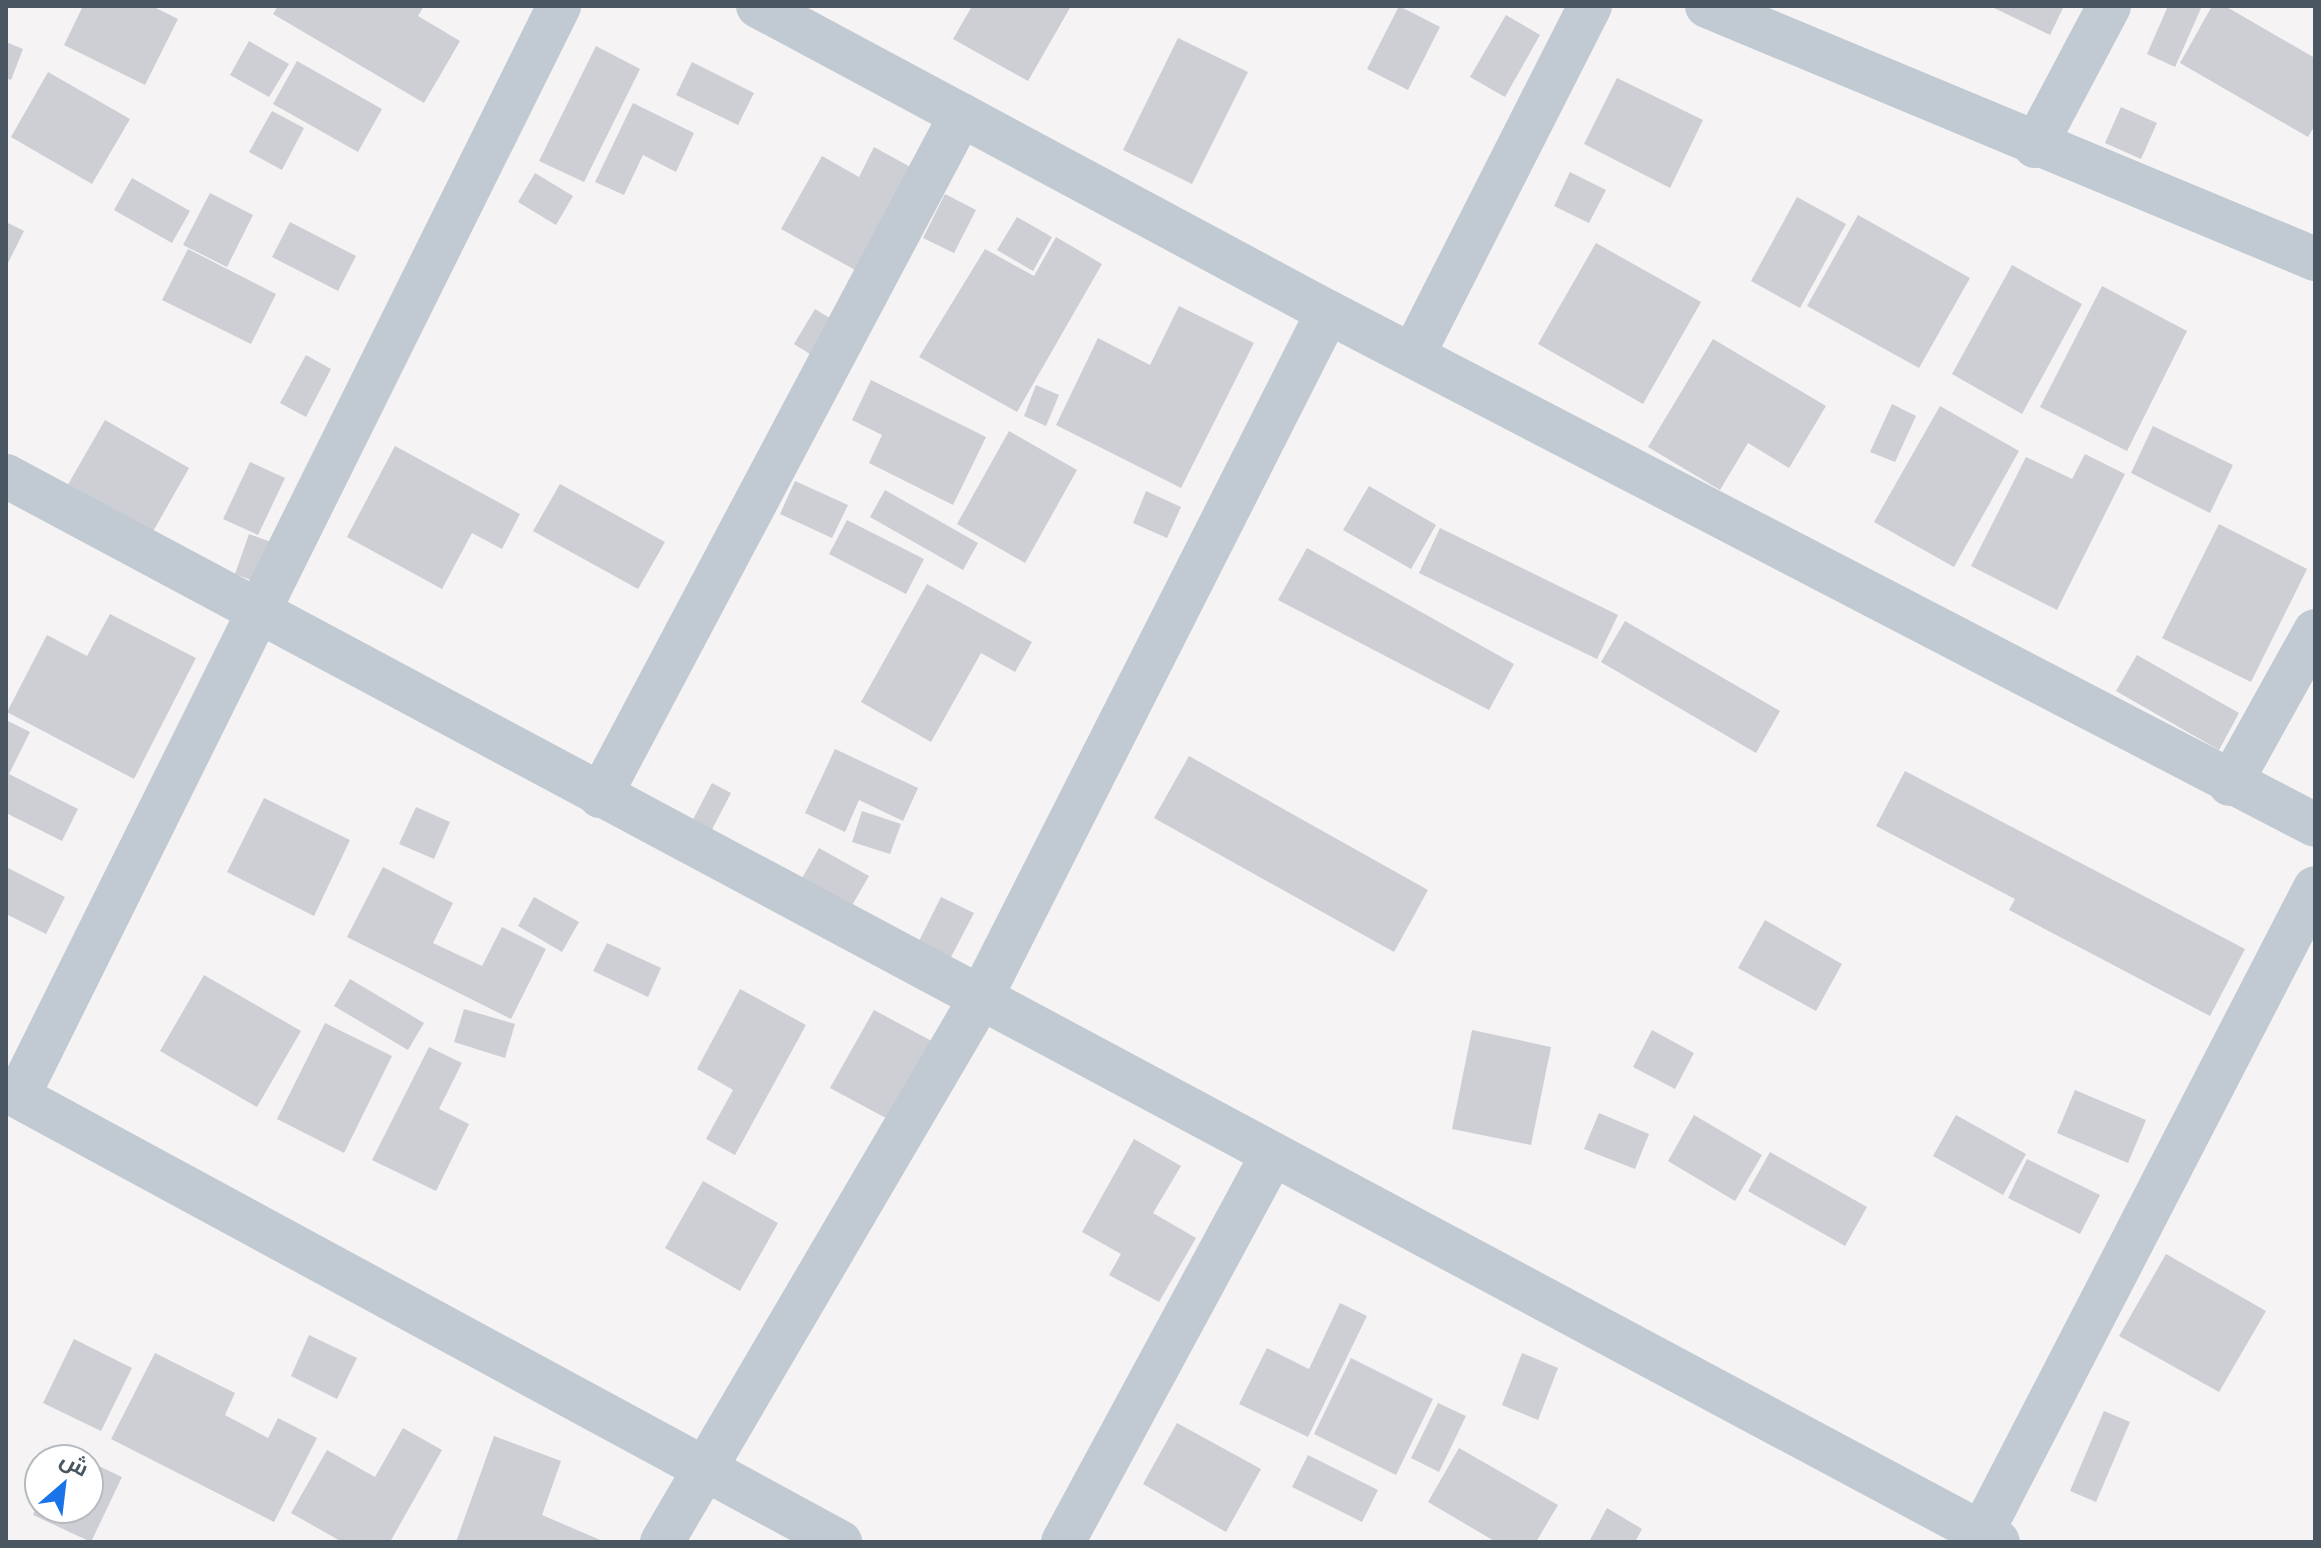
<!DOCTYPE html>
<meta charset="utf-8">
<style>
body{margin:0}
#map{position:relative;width:2321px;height:1548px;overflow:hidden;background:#f5f3f3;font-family:Figtree,Cairo,sans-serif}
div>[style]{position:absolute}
.building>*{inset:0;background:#cdcfd5}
.street>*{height:44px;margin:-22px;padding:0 22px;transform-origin:22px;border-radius:22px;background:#c1cad2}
span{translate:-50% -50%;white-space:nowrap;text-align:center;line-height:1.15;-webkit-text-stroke:6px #fff;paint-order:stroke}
.frame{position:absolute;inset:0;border:8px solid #4a5661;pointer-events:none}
.north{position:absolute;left:24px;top:1444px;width:80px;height:80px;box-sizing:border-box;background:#fff;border:2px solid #b7bbc0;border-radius:50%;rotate:28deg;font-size:22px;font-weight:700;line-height:32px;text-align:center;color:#4a5661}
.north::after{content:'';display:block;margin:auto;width:28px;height:36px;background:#1a73e8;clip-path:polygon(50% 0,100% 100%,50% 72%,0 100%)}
</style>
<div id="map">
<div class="building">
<div style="clip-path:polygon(83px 6px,152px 6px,178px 19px,145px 85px,64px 45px)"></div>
<div style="clip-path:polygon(278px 6px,424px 6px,418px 16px,460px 41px,424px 103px,273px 14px)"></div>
<div style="clip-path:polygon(972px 6px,1071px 6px,1028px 81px,953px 39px)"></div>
<div style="clip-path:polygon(1399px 6px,1440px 27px,1408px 90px,1367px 69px)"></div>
<div style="clip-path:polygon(1990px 6px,2064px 6px,2050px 35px)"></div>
<div style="clip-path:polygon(2168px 6px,2202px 6px,2175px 67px,2147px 54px)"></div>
<div style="clip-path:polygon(2212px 6px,2225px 6px,2315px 58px,2315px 125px,2308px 137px,2180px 63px)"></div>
<div style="clip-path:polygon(1506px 15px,1540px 35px,1505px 97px,1470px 77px)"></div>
<div style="clip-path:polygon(1178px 38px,1248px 72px,1192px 184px,1123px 150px)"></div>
<div style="clip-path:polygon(249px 41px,289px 64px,269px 97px,230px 75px)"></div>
<div style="clip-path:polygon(6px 42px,23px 49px,11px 80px,6px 78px)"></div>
<div style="clip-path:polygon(596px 46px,640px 69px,584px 182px,539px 161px)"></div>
<div style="clip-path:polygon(297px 61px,382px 109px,358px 152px,273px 104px)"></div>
<div style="clip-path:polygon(692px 62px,754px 93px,738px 125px,676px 95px)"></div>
<div style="clip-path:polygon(48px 72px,130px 119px,92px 184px,11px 137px)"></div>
<div style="clip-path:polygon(1617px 78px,1703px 120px,1670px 188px,1584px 144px)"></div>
<div style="clip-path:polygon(633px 103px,694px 133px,676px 172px,643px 155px,624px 195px,595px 182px)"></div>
<div style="clip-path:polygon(2121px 107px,2157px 123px,2141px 159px,2105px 143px)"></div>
<div style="clip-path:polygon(272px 111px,304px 128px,282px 170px,249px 152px)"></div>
<div style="clip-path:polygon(874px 147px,914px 169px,857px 271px,781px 229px,822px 156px,859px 177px)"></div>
<div style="clip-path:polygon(1570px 172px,1606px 190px,1589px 223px,1554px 206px)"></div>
<div style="clip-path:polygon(535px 173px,573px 196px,556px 225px,518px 202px)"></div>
<div style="clip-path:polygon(132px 178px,190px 211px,172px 243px,114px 210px)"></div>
<div style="clip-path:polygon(210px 193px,253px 215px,227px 267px,183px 245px)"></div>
<div style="clip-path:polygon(945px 194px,976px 210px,954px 253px,923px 238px)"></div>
<div style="clip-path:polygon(1797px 197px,1846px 224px,1800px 308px,1751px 281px)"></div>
<div style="clip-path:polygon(1858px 215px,1970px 278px,1919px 368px,1807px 306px)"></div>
<div style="clip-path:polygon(1017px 217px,1052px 237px,1033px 271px,997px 250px)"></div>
<div style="clip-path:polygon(6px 222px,24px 231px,6px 267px)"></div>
<div style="clip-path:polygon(290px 222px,356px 256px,338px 291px,272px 257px)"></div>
<div style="clip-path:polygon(1056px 237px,1102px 264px,1017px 412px,919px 357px,985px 249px,1034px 276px)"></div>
<div style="clip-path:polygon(1596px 243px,1701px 302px,1643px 404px,1538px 344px)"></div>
<div style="clip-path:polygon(188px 249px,276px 294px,251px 344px,162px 300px)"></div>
<div style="clip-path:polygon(2012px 265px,2082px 304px,2022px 414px,1952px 374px)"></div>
<div style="clip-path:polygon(2102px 286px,2187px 331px,2127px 451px,2040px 407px)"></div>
<div style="clip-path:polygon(1179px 306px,1254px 343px,1181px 488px,1056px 425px,1098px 338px,1150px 365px)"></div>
<div style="clip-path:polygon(815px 309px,839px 324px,818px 359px,794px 344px)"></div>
<div style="clip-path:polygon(1713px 339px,1826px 406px,1789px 468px,1748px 443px,1720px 490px,1648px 447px)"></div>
<div style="clip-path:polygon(306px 355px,331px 369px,306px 417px,280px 403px)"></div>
<div style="clip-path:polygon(871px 380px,986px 437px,953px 505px,869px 463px,882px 435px,852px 420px)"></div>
<div style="clip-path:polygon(1036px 385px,1059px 395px,1046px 426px,1024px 416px)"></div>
<div style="clip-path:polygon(1892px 404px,1916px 416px,1895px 462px,1870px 452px)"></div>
<div style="clip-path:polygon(1940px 406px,2019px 451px,1954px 567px,1874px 522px)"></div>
<div style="clip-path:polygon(105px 420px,189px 468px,151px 535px,66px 488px)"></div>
<div style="clip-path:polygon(2153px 426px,2233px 465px,2210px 513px,2131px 473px)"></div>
<div style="clip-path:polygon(1009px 431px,1077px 470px,1025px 563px,957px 524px)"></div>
<div style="clip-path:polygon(395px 446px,520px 514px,502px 549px,472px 533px,442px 589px,347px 537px)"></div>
<div style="clip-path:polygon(2085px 454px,2125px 474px,2057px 610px,1971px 566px,2026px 457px,2072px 479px)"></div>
<div style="clip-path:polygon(250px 462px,285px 478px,258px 535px,223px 519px)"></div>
<div style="clip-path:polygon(795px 481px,848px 505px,832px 538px,780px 514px)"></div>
<div style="clip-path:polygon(560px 484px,665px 542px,638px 589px,533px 531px)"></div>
<div style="clip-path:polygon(1369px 486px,1436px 525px,1411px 569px,1343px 530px)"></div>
<div style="clip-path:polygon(885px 490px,978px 543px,963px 570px,870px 517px)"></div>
<div style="clip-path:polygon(1146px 491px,1181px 507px,1167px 538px,1133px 523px)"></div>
<div style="clip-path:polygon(847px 520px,924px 559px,906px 594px,829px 554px)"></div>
<div style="clip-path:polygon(2219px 524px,2307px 569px,2251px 682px,2162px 638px)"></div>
<div style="clip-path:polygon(1440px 528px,1618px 615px,1597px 659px,1419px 573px)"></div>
<div style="clip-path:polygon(249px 534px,279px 545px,264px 585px,235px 574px)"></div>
<div style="clip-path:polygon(1307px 548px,1514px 664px,1489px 710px,1278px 600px)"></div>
<div style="clip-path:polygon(927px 584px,1032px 642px,1015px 672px,981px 653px,931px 742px,861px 702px)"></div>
<div style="clip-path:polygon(110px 614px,196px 658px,134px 779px,7px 712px,47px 635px,87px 656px)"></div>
<div style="clip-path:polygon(1625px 621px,1780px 711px,1756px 753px,1601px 662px)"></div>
<div style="clip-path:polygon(2137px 655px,2239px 713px,2219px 750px,2116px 691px)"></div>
<div style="clip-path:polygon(6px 720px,30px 732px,9px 774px,78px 809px,62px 841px,6px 813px)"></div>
<div style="clip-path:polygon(835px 749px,918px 788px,903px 821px,859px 800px,845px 832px,805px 813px)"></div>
<div style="clip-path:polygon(1189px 756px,1428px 890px,1394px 952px,1154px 818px)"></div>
<div style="clip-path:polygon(1905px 771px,2245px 949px,2210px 1016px,2009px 910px,2015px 899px,1876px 826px)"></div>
<div style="clip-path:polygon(712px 783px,731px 793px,707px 839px,688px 829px)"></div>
<div style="clip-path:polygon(264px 798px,350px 840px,314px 916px,227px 872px)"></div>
<div style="clip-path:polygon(416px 807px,450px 822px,434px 859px,399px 844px)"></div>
<div style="clip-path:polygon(862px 811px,901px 824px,890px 854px,852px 842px)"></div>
<div style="clip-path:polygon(819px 848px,869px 876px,851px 907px,801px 880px)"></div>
<div style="clip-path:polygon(6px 867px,65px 897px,46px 934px,6px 914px)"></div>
<div style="clip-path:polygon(383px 867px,453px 903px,433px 943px,482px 966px,502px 927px,546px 949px,511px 1019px,347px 937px)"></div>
<div style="clip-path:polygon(534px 897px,579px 922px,562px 952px,518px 926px)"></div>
<div style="clip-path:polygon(941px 897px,974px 913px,950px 959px,918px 943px)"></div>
<div style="clip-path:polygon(1765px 920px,1842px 964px,1816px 1011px,1738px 968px)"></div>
<div style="clip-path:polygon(607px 943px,661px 968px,648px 997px,593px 971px)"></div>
<div style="clip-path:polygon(204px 975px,301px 1031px,257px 1107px,160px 1051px)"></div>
<div style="clip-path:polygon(350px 979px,424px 1023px,408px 1050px,334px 1006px)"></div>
<div style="clip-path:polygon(740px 989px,806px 1025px,735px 1155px,706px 1139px,733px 1090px,697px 1069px)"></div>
<div style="clip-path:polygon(464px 1009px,515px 1024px,505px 1058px,454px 1042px)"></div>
<div style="clip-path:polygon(874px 1010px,941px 1046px,897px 1124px,830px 1088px)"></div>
<div style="clip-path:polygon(325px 1023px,392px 1056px,344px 1153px,277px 1119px)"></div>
<div style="clip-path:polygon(1472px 1030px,1551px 1047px,1531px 1145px,1452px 1129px)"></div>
<div style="clip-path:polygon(1652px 1030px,1694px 1053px,1675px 1089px,1633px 1067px)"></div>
<div style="clip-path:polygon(429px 1047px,462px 1063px,439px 1109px,469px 1124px,436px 1191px,372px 1160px)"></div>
<div style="clip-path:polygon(2075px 1090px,2146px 1120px,2128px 1163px,2057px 1133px)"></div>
<div style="clip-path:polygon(1599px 1113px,1649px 1134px,1635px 1169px,1584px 1149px)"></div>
<div style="clip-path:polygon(1694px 1115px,1762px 1155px,1735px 1201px,1668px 1161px)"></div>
<div style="clip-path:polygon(1956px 1115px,2026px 1154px,2003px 1195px,1933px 1156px)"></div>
<div style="clip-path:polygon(1134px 1139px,1181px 1166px,1153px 1213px,1196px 1238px,1159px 1302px,1109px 1275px,1121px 1254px,1082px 1232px)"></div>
<div style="clip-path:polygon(1770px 1152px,1867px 1207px,1845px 1246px,1748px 1191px)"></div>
<div style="clip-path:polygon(2027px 1159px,2100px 1195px,2080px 1234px,2008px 1198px)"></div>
<div style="clip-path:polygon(703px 1181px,778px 1223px,740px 1291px,665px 1248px)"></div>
<div style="clip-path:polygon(2166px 1254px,2266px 1311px,2219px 1392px,2119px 1336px)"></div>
<div style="clip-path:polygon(1340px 1303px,1367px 1316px,1308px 1437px,1239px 1404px,1267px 1348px,1309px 1369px)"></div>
<div style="clip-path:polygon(309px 1335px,357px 1358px,337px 1399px,291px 1376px)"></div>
<div style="clip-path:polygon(74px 1339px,132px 1368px,101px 1431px,43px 1403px)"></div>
<div style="clip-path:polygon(155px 1353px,235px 1393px,225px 1415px,268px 1438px,278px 1418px,317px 1438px,274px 1522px,111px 1439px)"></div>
<div style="clip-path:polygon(1522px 1353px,1558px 1368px,1538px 1420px,1502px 1405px)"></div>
<div style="clip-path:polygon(1351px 1358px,1433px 1399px,1396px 1475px,1314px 1434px)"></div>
<div style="clip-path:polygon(1438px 1403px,1466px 1416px,1439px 1472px,1411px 1458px)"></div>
<div style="clip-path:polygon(2104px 1411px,2130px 1422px,2096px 1502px,2070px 1491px)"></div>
<div style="clip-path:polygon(1177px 1423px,1261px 1469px,1226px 1532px,1143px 1484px)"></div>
<div style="clip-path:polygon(403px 1428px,442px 1450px,390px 1542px,342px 1542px,291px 1513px,327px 1450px,375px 1477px)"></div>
<div style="clip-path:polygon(494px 1436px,561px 1461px,542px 1515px,605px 1542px,456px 1542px)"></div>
<div style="clip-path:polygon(1459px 1448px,1558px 1505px,1536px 1542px,1496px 1542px,1428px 1502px)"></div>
<div style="clip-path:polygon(1308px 1455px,1378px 1490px,1362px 1522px,1292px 1487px)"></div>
<div style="clip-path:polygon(88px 1461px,122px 1477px,91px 1542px,33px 1515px,40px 1500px,40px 1508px,88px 1508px)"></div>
<div style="clip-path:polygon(1607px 1508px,1642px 1529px,1635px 1542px,1589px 1542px)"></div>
</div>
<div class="street">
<div style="left:758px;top:6px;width:647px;rotate:28.23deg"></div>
<div style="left:1328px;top:312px;width:1112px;rotate:27.46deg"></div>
<div style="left:1707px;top:6px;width:659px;rotate:22.59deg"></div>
<div style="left:2035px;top:146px;width:158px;rotate:-62.1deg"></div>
<div style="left:1414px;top:353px;width:389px;rotate:-63.1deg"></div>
<div style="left:6px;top:476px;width:2259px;rotate:28.15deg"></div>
<div style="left:2230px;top:784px;width:175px;rotate:-60.9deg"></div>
<div style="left:600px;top:796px;width:771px;rotate:-62.07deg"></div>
<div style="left:6px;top:1090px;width:949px;rotate:28.46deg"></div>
<div style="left:18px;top:1096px;width:1217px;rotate:-63.6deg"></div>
<div style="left:662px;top:1542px;width:627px;rotate:-59.63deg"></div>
<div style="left:979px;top:1001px;width:772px;rotate:-63.14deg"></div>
<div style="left:1063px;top:1542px;width:439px;rotate:-61.6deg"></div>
<div style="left:1977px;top:1542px;width:736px;rotate:-62.67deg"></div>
</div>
<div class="frame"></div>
<div class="north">ش</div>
</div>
